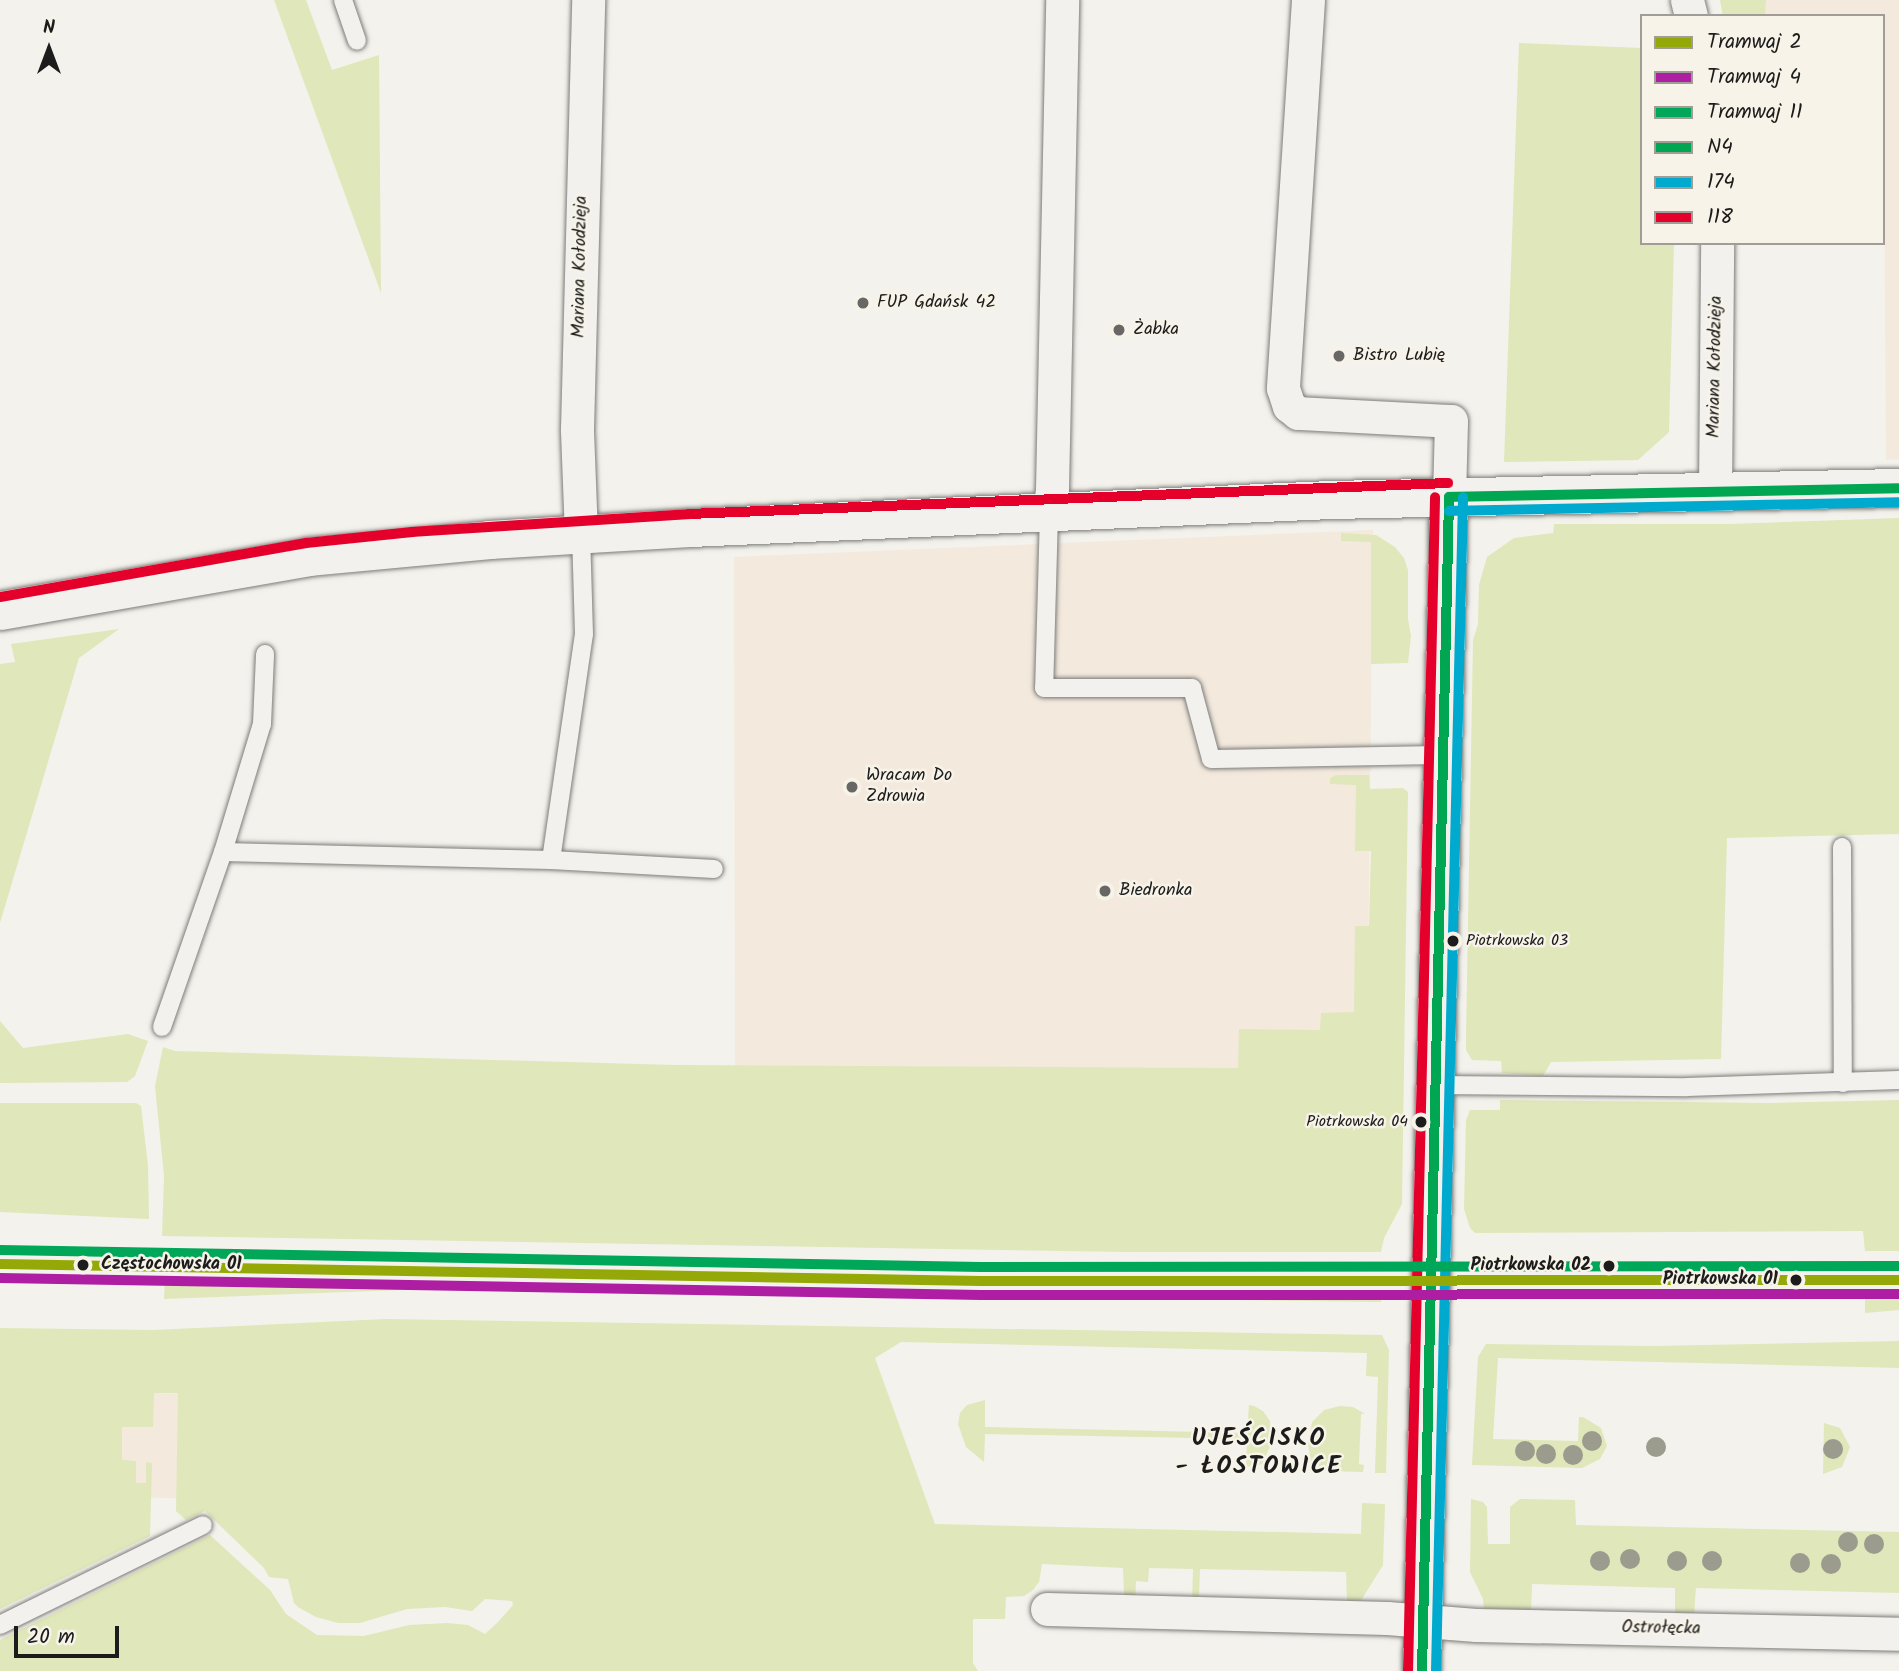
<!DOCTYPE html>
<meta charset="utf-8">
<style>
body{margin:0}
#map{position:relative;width:1899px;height:1671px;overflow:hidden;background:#f4f2ec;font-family:Kalam,sans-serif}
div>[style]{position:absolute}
.built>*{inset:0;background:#f3e9dd}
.green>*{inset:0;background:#e0e7ba}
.roads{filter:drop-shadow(0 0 2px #7d7c7a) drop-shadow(0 0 2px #7d7c7a)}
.lane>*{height:18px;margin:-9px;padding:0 9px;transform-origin:9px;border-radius:9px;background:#f2f1ed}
.street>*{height:33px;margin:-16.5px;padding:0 16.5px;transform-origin:16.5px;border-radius:16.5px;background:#f2f1ed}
.secondary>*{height:38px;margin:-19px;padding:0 19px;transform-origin:19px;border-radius:19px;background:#f2f1ed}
.bus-1>*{height:10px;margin:-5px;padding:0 5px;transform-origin:5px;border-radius:5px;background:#00a651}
.bus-2>*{height:10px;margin:-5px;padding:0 5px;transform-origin:5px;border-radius:5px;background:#00a9ce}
.bus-3>*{height:10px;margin:-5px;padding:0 5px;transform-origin:5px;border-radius:5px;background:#e4002b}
.tram-1>*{height:10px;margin:-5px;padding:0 5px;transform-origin:5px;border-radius:5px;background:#94a907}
.tram-2>*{height:10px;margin:-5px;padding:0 5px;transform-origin:5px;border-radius:5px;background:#ae1ea3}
.tram-3>*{height:10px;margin:-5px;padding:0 5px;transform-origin:5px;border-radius:5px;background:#00a759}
.trees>*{width:20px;height:20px;margin:-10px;border-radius:50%;background:#9b9c8d}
.dots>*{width:19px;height:19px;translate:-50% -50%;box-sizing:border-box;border:4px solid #f7f3e8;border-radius:50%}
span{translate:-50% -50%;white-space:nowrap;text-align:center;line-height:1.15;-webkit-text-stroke:5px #f7f3e8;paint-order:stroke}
.bus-label{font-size:16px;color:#1c1c1c}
.left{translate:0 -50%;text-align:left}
.right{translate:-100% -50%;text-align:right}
.street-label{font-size:18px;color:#1c1c1c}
.poi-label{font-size:18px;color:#1c1c1c}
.stop-label{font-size:18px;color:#1c1c1c;font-weight:700}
.district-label{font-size:24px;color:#1c1c1c;font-weight:700;letter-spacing:2px}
.legend{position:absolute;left:1640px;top:14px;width:245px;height:231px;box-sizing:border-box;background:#f7f3e8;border:2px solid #9f9d96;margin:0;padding:9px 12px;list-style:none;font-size:21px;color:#1c1c1c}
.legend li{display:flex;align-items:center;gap:14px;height:35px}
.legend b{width:35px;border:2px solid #9f9d96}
.north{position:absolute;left:14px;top:14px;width:70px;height:70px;-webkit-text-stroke:5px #f7f3e8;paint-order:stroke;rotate:0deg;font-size:19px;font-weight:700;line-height:28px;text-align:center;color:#1c1c1c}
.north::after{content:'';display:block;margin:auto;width:24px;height:32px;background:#1c1c1c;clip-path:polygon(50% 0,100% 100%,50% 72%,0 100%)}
.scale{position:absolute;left:14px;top:1626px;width:105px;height:32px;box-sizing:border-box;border:4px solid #1c1c1c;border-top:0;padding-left:9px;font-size:21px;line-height:24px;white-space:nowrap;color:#1c1c1c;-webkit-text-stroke:5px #f7f3e8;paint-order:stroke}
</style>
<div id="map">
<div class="built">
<div style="clip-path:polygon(1766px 0,1899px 0,1899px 459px,1886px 460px,1883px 16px,1765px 16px)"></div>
<div style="clip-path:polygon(1373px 530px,1367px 1065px,1239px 1068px,735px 1066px,734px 557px)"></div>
<div style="clip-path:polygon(89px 1392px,209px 1394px,206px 1499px,87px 1496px)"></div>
</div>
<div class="green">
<div style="clip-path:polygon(274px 0,306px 0,332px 70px,379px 55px,381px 293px)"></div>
<div style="clip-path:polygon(1720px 0,1766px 0,1765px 16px,1723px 16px)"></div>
<div style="clip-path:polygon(1519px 43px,1642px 48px,1642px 243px,1674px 243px,1669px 432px,1638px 460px,1504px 462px)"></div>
<div style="clip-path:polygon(1899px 518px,1899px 834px,1727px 838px,1721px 1059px,1551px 1062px,1543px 1076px,1502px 1073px,1501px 1061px,1472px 1060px,1466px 1050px,1466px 1036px,1473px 640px,1478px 624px,1479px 585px,1487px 557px,1514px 538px,1553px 533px,1554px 524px,1729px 524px)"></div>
<div style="clip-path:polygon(1341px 533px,1376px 535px,1395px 547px,1404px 558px,1408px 570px,1408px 619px,1411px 636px,1408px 663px,1371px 664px,1371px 542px,1341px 541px)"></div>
<div style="clip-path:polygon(119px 629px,79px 658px,0 923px,0 664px,15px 662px,11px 644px)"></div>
<div style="clip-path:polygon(1336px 775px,1369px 775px,1370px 789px,1403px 788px,1408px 792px,1402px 1204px,1384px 1238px,1381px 1252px,1129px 1252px,162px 1236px,164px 1176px,155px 1086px,163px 1047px,175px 1051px,674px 1065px,1238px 1068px,1239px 1029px,1320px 1030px,1321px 1013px,1354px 1012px,1355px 926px,1369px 926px,1371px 851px,1355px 851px,1356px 785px,1330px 784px,1330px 778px)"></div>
<div style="clip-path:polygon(0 1021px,23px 1048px,128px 1034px,148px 1041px,135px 1076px,127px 1082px,0 1083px)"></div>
<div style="clip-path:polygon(1500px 1100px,1770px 1103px,1899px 1100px,1899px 1251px,1865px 1251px,1863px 1231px,1475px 1233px,1470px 1228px,1464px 1209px,1466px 1120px,1470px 1110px,1500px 1110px)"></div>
<div style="clip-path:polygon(0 1103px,136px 1103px,141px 1106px,148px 1166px,149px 1219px,0 1212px)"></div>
<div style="clip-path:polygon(165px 1278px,1027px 1292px,1381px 1292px,1381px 1302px,426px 1289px,164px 1299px)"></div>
<div style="clip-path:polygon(1865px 1290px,1899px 1290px,1899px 1310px,1865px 1313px)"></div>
<div style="clip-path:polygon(386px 1319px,1382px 1335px,1389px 1350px,1386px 1473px,1375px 1473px,1378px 1377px,1366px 1376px,1367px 1353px,901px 1342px,875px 1358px,935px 1524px,1361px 1534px,1362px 1503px,1385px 1504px,1383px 1565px,1360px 1602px,1347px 1602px,1346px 1572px,1200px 1569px,1199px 1596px,1192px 1603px,1193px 1569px,1149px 1568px,1148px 1582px,1136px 1581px,1135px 1603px,1126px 1599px,1124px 1593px,1123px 1568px,1042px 1564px,1039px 1582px,1033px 1590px,1024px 1596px,1006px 1597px,1005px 1619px,973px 1619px,973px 1663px,978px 1671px,0 1671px,0 1640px,210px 1535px,270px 1590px,286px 1614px,317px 1635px,364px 1636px,409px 1625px,447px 1623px,468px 1625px,485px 1634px,497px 1623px,513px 1605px,512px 1601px,485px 1599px,472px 1611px,445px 1607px,407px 1609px,360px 1623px,338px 1623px,316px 1617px,298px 1607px,294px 1603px,288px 1579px,269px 1577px,264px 1568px,205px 1511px,186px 1520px,176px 1511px,178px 1393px,154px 1393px,153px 1427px,122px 1427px,122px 1460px,136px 1461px,136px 1483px,146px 1483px,146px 1462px,152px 1463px,150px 1536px,0 1609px,0 1328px,153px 1330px)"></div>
<div style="clip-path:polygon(1899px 1341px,1899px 1368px,1498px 1358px,1493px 1439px,1578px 1441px,1579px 1417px,1583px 1417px,1601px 1428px,1607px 1446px,1600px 1459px,1582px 1468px,1472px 1465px,1478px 1357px,1486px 1344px,1654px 1346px)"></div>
<div style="clip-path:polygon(985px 1400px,985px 1427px,1247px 1433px,1249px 1405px,1254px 1406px,1263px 1411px,1270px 1421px,1271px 1444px,1262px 1464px,1246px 1467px,1247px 1439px,985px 1434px,984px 1462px,966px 1447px,958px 1424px,960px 1413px,967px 1405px)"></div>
<div style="clip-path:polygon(1340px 1406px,1353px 1407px,1365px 1414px,1361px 1414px,1359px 1464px,1364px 1465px,1363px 1472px,1325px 1471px,1311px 1462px,1308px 1444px,1312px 1422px,1324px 1410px)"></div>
<div style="clip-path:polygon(1824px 1423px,1840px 1428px,1850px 1447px,1842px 1467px,1823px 1474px)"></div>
<div style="clip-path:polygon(1471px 1499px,1483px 1502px,1487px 1507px,1488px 1544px,1510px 1544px,1510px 1507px,1520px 1499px,1575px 1500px,1576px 1525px,1899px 1532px,1899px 1593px,1696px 1588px,1694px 1615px,1675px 1614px,1675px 1588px,1532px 1584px,1531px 1611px,1484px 1610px,1483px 1599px,1470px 1572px)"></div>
</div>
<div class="roads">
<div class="lane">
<div style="left:343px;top:0;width:43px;rotate:71.1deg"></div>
<div style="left:1049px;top:514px;width:174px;rotate:91.6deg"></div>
<div style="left:1044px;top:688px;width:148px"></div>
<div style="left:1192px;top:688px;width:73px;rotate:75deg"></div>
<div style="left:1211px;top:759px;width:232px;rotate:-1deg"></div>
<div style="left:1842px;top:847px;width:236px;rotate:89.8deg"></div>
<div style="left:223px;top:852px;width:328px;rotate:1.4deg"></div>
<div style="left:551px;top:860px;width:163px;rotate:3.2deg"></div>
<div style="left:551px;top:860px;width:228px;rotate:-81.7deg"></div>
<div style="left:584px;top:634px;width:99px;rotate:-91.7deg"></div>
<div style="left:162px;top:1027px;width:185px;rotate:-70.8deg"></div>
<div style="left:223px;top:852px;width:134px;rotate:-73.1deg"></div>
<div style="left:262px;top:724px;width:70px;rotate:-87.5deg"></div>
<div style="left:1436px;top:1085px;width:251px;rotate:0.5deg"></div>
<div style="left:1687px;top:1087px;width:212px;rotate:-1.9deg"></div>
<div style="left:0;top:1625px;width:226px;rotate:-26.2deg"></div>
</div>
<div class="street">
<div style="left:1308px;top:0;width:389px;rotate:93.7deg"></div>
<div style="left:1283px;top:388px;width:19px;rotate:72deg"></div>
<div style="left:1289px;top:406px;width:11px;rotate:38deg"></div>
<div style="left:1298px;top:413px;width:153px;rotate:3deg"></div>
<div style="left:1451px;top:421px;width:76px;rotate:91.5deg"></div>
<div style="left:1687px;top:0;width:16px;rotate:76deg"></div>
<div style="left:1715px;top:492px;width:249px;rotate:-89.5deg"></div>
<div style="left:1049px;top:514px;width:25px;rotate:-83deg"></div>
<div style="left:1052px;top:489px;width:489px;rotate:-88.8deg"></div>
<div style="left:581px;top:535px;width:106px;rotate:-92.2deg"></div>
<div style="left:577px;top:429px;width:429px;rotate:-88.5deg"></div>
<div style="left:1047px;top:1609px;width:340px;rotate:1.5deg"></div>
<div style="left:1387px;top:1618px;width:89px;rotate:4.5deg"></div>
<div style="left:1476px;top:1625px;width:423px;rotate:1.2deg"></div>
</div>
<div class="secondary">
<div style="left:0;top:611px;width:313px;rotate:-9.9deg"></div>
<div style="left:308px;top:557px;width:183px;rotate:-5.3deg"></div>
<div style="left:490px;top:540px;width:200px;rotate:-3.4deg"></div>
<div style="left:690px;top:528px;width:642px;rotate:-2.5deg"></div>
<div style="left:1331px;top:500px;width:568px;rotate:-1.21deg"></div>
<div style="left:1422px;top:1671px;width:1174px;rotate:-88.68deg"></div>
</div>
</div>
<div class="bus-1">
<div style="left:1449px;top:497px;width:450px;rotate:-1.1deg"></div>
<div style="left:1422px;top:1671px;width:1174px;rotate:-88.68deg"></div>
</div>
<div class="bus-2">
<div style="left:1449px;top:511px;width:450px;rotate:-1.1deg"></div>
<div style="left:1436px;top:1671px;width:1174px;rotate:-88.68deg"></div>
</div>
<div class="bus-3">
<div style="left:0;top:597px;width:311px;rotate:-10deg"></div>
<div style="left:306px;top:543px;width:107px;rotate:-5.9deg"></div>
<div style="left:412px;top:532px;width:278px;rotate:-3.7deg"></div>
<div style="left:689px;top:514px;width:760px;rotate:-2.34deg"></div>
<div style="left:1408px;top:1671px;width:1174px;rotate:-88.68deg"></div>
</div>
<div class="tram-1">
<div style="left:0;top:1264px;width:981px;rotate:0.99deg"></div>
<div style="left:981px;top:1281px;width:918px;rotate:-0.06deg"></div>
</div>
<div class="tram-2">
<div style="left:0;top:1278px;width:981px;rotate:0.99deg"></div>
<div style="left:981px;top:1295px;width:918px;rotate:-0.06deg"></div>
</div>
<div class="tram-3">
<div style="left:0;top:1250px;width:981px;rotate:0.99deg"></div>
<div style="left:981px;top:1267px;width:918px;rotate:-0.06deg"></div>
</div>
<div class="trees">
<div style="left:1592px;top:1441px"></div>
<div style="left:1656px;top:1447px"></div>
<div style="left:1833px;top:1449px"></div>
<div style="left:1525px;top:1451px"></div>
<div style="left:1546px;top:1454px"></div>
<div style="left:1573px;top:1455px"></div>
<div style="left:1848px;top:1542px"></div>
<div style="left:1874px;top:1544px"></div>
<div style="left:1630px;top:1559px"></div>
<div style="left:1600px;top:1561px"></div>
<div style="left:1677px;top:1561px"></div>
<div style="left:1712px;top:1561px"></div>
<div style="left:1800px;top:1563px"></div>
<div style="left:1831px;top:1564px"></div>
</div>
<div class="dots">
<div style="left:863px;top:303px;background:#686765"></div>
<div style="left:1119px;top:330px;background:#686765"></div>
<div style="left:1339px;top:356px;background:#686765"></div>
<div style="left:852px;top:787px;background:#686765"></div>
<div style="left:1105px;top:891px;background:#686765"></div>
<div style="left:1453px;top:941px;background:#1c1c1c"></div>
<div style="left:1421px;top:1122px;background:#1c1c1c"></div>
<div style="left:83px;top:1265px;background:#1c1c1c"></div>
<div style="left:1609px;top:1266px;background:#1c1c1c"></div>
<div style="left:1796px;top:1280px;background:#1c1c1c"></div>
</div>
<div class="bus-label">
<span class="left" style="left:1466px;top:941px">Piotrkowska 03</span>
<span class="right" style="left:1408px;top:1122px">Piotrkowska 04</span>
</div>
<div class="street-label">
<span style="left:581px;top:267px;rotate:-89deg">Mariana Kołodzieja</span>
<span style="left:1716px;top:367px;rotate:-89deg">Mariana Kołodzieja</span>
<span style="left:1661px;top:1629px;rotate:1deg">Ostrołęcka</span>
</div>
<div class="poi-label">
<span class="left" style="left:877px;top:303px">FUP Gdańsk 42</span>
<span class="left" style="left:1133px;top:330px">Żabka</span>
<span class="left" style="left:1353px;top:356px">Bistro Lubię</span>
<span class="left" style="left:866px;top:787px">Wracam Do<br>Zdrowia</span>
<span class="left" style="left:1119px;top:891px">Biedronka</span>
</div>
<div class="stop-label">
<span class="left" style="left:101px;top:1265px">Częstochowska 01</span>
<span class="right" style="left:1591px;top:1266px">Piotrkowska 02</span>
<span class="right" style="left:1778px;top:1280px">Piotrkowska 01</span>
</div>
<div class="district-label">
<span style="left:1259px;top:1453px">UJEŚCISKO<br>- ŁOSTOWICE</span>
</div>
<ul class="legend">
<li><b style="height:9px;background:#94a907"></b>Tramwaj 2</li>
<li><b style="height:9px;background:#ae1ea3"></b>Tramwaj 4</li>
<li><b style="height:9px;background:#00a759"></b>Tramwaj 11</li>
<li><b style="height:9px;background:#00a651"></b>N4</li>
<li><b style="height:9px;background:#00a9ce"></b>174</li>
<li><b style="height:9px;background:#e4002b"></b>118</li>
</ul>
<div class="north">N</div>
<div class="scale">20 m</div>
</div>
